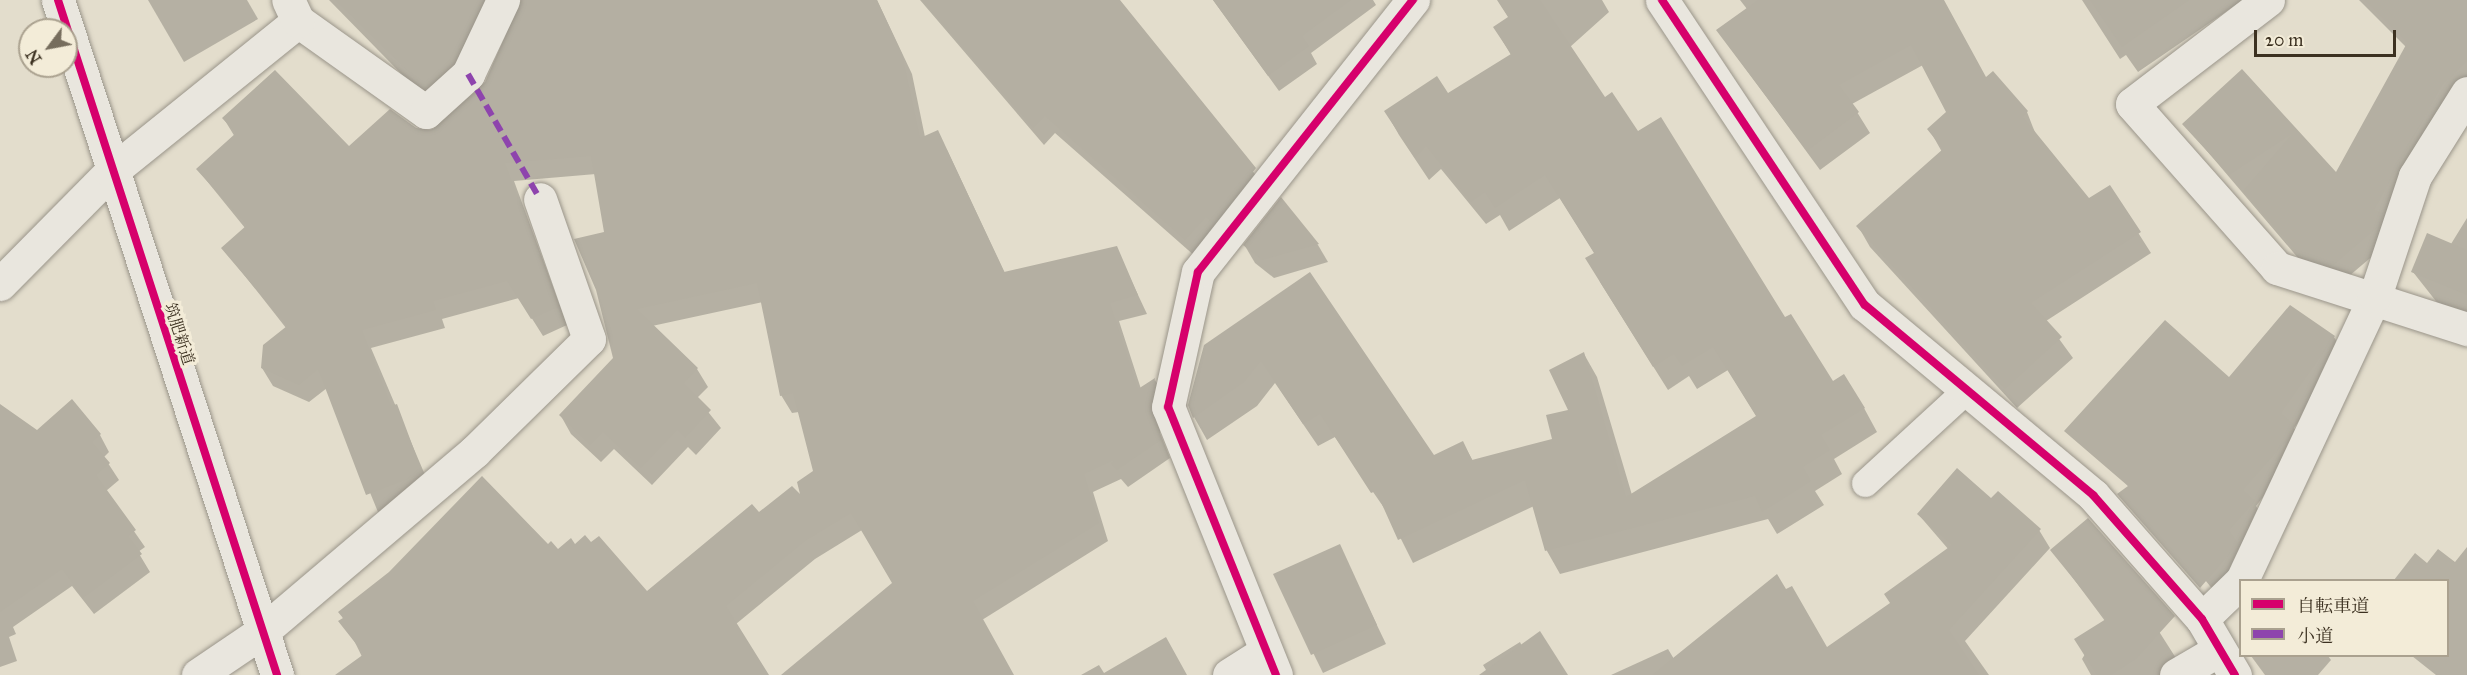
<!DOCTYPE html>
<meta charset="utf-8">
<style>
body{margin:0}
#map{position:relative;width:2467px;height:675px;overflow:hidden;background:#e3ddcc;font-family:"IM FELL Great Primer","Noto Serif JP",serif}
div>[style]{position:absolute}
.shadow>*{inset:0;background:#0003}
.building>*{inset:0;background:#b4afa2}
.roads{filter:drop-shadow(0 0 2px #9a958a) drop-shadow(0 0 2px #9a958a)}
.service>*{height:27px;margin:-13.5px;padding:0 13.5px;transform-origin:13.5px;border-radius:13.5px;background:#e9e6de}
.minor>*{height:33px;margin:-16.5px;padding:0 16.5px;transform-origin:16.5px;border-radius:16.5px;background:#e9e6de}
.tertiary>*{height:33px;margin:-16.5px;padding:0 16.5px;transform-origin:16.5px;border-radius:16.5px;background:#e9e6de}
.quiet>*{height:6px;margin-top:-3px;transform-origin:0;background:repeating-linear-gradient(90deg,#8e44ad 0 12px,transparent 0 18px)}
.cycleway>*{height:8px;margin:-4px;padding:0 4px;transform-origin:4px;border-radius:4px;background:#d6006c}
span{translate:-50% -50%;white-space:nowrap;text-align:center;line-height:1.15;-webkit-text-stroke:6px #f3ecd8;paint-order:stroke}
.street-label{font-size:16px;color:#3c3121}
.legend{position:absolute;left:2239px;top:579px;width:210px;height:78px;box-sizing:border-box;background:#f3ecd8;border:2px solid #aaa18f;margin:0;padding:8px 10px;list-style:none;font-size:18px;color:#3c3121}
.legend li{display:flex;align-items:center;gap:12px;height:30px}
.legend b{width:30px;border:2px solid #aaa18f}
.north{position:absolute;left:18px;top:18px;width:60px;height:60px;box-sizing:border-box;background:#f3ecd8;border:2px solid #aaa18f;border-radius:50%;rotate:238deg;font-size:16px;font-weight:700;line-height:24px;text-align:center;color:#3c3121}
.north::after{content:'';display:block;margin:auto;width:21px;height:27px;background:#766d5d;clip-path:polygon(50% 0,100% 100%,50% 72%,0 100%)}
.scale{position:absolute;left:2254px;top:30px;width:142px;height:27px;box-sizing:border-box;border:3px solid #3c3121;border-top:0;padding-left:8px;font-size:18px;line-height:21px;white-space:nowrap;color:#3c3121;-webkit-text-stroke:4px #f3ecd8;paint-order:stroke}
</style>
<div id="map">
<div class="shadow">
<div style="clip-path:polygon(148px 0,247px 0,258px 19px,184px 62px)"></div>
<div style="clip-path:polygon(329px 0,877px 0,912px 74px,925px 137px,947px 150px,1005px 273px,1116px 248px,1147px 314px,1119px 321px,1141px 389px,1155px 380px,1165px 397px,1160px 433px,1170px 458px,1128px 487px,1121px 479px,1093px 492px,1108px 541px,982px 620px,1012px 675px,809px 675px,894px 584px,862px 530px,815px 559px,736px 624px,767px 675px,371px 675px,340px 612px,548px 546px,558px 551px,575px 546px,647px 593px,758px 514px,802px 498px,814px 471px,799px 412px,792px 413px,781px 395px,763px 302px,652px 326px,697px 369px,708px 387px,697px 398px,721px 428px,696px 455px,688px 447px,652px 485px,614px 449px,601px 462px,571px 434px,561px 416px,614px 358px,606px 233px,596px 174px,514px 181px,567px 325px,543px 336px,519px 298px,442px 319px,445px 328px,371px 348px,431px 489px,378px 512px,327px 388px,309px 402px,273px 386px,262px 368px,286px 328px,223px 248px,245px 228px,198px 170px,235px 137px,224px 119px,349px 148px,390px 111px,422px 132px,439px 127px,486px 83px,522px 0,502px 3px,462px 81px,424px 97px)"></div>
<div style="clip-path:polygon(920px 0,1119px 0,1265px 187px,1196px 257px,1055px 133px,1044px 145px)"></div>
<div style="clip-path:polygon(1213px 0,1373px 0,1376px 5px,1311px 53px,1317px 64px,1279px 91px)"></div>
<div style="clip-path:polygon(1498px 0,1602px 0,1609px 12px,1570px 47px,1605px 99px,1638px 133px,1832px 383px,1864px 408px,1877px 432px,1834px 459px,1842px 474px,1815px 491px,1824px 505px,1777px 534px,1768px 519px,1560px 574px,1547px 551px,1534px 506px,1413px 563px,1389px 515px,1335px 437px,1318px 446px,1275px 383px,1257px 406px,1207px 440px,1194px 417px,1310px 274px,1434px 457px,1463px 443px,1473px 461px,1554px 440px,1570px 411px,1584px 354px,1597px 377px,1632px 495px,1757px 417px,1728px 370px,1697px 389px,1689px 376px,1668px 390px,1600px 282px,1595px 254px,1560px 198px,1509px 231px,1500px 215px,1486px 224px,1441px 169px,1429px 180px,1399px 135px,1386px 112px,1447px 95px,1511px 55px,1495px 28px,1509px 18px)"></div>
<div style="clip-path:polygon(1740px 0,1940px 0,1985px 79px,2027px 112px,2036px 135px,2089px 200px,2109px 187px,2151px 253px,2046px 321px,2073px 358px,2017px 408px,1870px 247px,1858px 226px,1942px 152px,1929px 129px,1948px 112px,1923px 65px,1852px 104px,1870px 133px,1820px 170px,1718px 31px,1747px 9px)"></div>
<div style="clip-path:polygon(2082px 0,2243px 0,2138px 72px,2126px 55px,2120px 59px)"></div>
<div style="clip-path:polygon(2359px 0,2467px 0,2467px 86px,2388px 243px,2342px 282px,2310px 272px,2184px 124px,2242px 71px,2337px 174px,2406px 47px)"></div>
<div style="clip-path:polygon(1281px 200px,1318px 245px,1328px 262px,1274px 278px,1255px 263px,1245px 246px)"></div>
<div style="clip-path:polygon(2467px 218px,2467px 318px,2439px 305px,2413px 272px,2451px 244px)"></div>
<div style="clip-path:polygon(2290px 307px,2334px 337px,2345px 356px,2294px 428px,2304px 445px,2256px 506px,2265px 521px,2219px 597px,2088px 437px,2229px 379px)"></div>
<div style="clip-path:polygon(0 406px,37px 432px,100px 435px,109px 452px,104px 457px,119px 480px,106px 491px,145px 547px,138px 552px,150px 572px,94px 614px,72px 586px,13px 627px,16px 634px,9px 637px,17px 661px,0 667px)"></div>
<div style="clip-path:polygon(1991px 500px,2039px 530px,2050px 548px,1965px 641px,1989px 675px,1611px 675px,1668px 649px,1674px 659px,1826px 649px,1891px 604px,1949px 550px,1918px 514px)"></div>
<div style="clip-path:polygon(2088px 520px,2181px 666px,2166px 675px,2091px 675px,2082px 659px,2105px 621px,2052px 550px)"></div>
<div style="clip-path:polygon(1339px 546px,1386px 644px,1323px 673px,1275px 575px)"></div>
<div style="clip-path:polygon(2467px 547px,2467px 675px,2436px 675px,2412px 656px,2448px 656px,2448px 580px,2394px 580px,2415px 553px,2427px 563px,2438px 549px,2455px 562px)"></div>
<div style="clip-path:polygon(1166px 637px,1187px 675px,1081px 675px,1099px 665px,1104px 673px)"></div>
<div style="clip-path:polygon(1520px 642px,1522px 646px,1566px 675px,1489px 675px,1483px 665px)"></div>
<div style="clip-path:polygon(2251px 656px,2328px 656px,2331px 660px,2318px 675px,2265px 675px)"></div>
</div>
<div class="building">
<div style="clip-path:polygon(335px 0,482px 0,453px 63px,425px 88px)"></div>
<div style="clip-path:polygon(521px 0,877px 0,902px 54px,920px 138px,938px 130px,1004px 272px,1117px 246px,1138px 295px,1110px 303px,1138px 389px,1155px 378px,1150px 413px,1161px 440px,1117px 470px,1111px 464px,1114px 460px,1084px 474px,1099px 523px,973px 601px,1014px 675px,781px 675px,892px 583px,851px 513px,805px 541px,726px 606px,769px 675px,335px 675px,364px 654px,338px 621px,343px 618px,338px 612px,389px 572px,482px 476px,548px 544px,551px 541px,558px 549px,571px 538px,575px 544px,585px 535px,591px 542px,599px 536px,647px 591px,752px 504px,759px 512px,792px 486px,800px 494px,797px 482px,813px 471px,793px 393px,780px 396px,757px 283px,637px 309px,698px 368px,684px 383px,711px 410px,685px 438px,677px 430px,641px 468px,603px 432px,590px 445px,559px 415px,613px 358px,596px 290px,574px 239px,604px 232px,591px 156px,505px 163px,558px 307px,531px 319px,507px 281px,433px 301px,436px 310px,362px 330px,391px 406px,397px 404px,422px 471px,418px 475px,366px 495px,318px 369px,299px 385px,261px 368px,263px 345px,287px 326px,221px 248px,247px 225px,196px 169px,236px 133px,222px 118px,275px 70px,349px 146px,390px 109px,416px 128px,432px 130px,485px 82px)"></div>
<div style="clip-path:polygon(922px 0,1120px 0,1256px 168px,1213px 223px,1206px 217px,1185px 240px,1045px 116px,1033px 128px)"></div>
<div style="clip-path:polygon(1213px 0,1351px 0,1302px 36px,1309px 46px,1268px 76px)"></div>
<div style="clip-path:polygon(1497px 0,1540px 0,1605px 97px,1612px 92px,1638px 131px,1661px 117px,1785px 317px,1791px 314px,1833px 381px,1844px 374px,1865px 408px,1821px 435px,1830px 450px,1803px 467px,1811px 481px,1762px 512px,1755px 496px,1545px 551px,1525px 480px,1398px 540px,1376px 491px,1371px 493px,1320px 414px,1303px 424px,1261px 361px,1244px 382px,1193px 418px,1188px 405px,1204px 345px,1310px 272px,1434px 455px,1463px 441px,1472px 460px,1552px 439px,1546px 415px,1568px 410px,1549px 370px,1584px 352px,1626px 497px,1756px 416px,1713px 347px,1682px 366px,1674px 354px,1653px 367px,1585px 258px,1594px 253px,1545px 175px,1495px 208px,1485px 192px,1471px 202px,1426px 146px,1415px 158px,1384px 111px,1437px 76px,1448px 93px,1511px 54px,1493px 27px,1508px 17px)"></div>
<div style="clip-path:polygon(1758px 0,1944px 0,1986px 77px,1993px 71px,2028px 111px,2023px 117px,2089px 198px,2110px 185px,2141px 232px,2031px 303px,2062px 337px,2005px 389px,1856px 226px,1943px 149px,1927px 129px,1946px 112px,1911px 45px,1839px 85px,1859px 112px,1807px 151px,1716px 30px)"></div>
<div style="clip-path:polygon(2090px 0,2189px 0,2122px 47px)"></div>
<div style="clip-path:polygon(2364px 0,2467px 0,2467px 61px,2442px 85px,2374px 210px,2383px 213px,2379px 226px,2332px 266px,2299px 255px,2243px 191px,2292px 134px,2229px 175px,2182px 124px,2242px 69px,2336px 172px,2407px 43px)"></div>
<div style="clip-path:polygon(1281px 197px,1319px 244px,1262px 260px,1243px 245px)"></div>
<div style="clip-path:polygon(2427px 233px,2467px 250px,2467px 295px,2411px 272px)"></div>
<div style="clip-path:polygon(2290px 305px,2335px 336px,2281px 413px,2294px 425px,2286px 441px,2243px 490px,2255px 501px,2229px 530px,2238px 544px,2200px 588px,2117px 494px,2128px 486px,2064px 431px,2165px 320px,2229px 377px)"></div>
<div style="clip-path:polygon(72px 399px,101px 434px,92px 442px,110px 463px,96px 475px,136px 530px,128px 536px,142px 554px,83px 598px,62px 569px,0 612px,0 404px,37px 430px)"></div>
<div style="clip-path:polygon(1957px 468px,1991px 498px,1998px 491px,2041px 529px,1949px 630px,1979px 675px,1652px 675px,1777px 574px,1786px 589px,1792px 586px,1827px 647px,1890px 603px,1884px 594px,1952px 545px,1917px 514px)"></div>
<div style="clip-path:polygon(2088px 518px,2175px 616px,2136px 659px,2111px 675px,2097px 675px,2074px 639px,2106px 619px,2050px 550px)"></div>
<div style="clip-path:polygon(1340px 544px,1377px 625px,1311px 655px,1273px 574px)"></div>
<div style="clip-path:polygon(1540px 631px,1568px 675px,1479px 675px)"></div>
</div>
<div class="roads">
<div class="service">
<div style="left:1865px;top:483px;width:137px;rotate:-42.6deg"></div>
</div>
<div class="minor">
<div style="left:1662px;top:0;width:366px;rotate:56.4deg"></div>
<div style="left:1865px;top:305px;width:297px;rotate:39.8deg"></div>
<div style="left:2093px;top:495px;width:165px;rotate:48.7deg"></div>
<div style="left:2202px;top:619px;width:65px;rotate:59.5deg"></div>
<div style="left:2268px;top:0;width:171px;rotate:142.6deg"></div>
<div style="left:2132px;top:104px;width:219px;rotate:48.5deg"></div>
<div style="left:2277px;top:268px;width:200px;rotate:17.8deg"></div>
<div style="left:298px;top:21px;width:157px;rotate:35.4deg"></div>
<div style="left:426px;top:112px;width:57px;rotate:-42.1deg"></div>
<div style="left:468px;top:74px;width:82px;rotate:-64.7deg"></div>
<div style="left:0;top:284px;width:158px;rotate:-45.3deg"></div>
<div style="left:111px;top:172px;width:240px;rotate:-38.9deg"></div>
<div style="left:298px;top:21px;width:23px;rotate:-115deg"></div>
<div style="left:2242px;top:580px;width:314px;rotate:-64.9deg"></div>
<div style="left:2375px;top:296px;width:126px;rotate:-71.6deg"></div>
<div style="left:2415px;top:176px;width:98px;rotate:-57.9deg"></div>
<div style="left:2202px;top:619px;width:53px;rotate:-44.2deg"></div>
<div style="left:198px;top:675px;width:78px;rotate:-34.1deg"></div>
<div style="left:263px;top:631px;width:277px;rotate:-40.3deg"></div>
<div style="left:474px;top:452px;width:161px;rotate:-44.5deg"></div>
<div style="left:589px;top:339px;width:148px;rotate:-109.3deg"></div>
<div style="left:1229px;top:675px;width:43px;rotate:-32.6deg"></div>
<div style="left:1276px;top:675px;width:289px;rotate:-111.9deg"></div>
<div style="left:1168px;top:407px;width:138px;rotate:-77.5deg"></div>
<div style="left:1198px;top:272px;width:347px;rotate:-51.7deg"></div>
<div style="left:2176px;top:675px;width:50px;rotate:-30.2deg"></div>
</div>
<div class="tertiary">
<div style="left:58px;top:0;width:710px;rotate:72.02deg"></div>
</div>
</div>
<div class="quiet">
<div style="left:468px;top:74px;width:144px;rotate:60.1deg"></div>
</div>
<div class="cycleway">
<div style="left:58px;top:0;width:710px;rotate:72.02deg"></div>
<div style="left:1662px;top:0;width:366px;rotate:56.4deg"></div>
<div style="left:1865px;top:305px;width:297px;rotate:39.8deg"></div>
<div style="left:2093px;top:495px;width:165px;rotate:48.7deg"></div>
<div style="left:2202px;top:619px;width:65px;rotate:59.5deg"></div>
<div style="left:1276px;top:675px;width:289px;rotate:-111.9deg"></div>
<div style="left:1168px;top:407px;width:138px;rotate:-77.5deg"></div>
<div style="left:1198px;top:272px;width:347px;rotate:-51.7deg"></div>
</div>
<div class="street-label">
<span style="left:179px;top:334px;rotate:72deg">筑肥新道</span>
</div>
<ul class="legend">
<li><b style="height:8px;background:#d6006c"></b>自転車道</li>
<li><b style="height:8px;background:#8e44ad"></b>小道</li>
</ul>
<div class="north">N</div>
<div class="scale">20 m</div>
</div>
